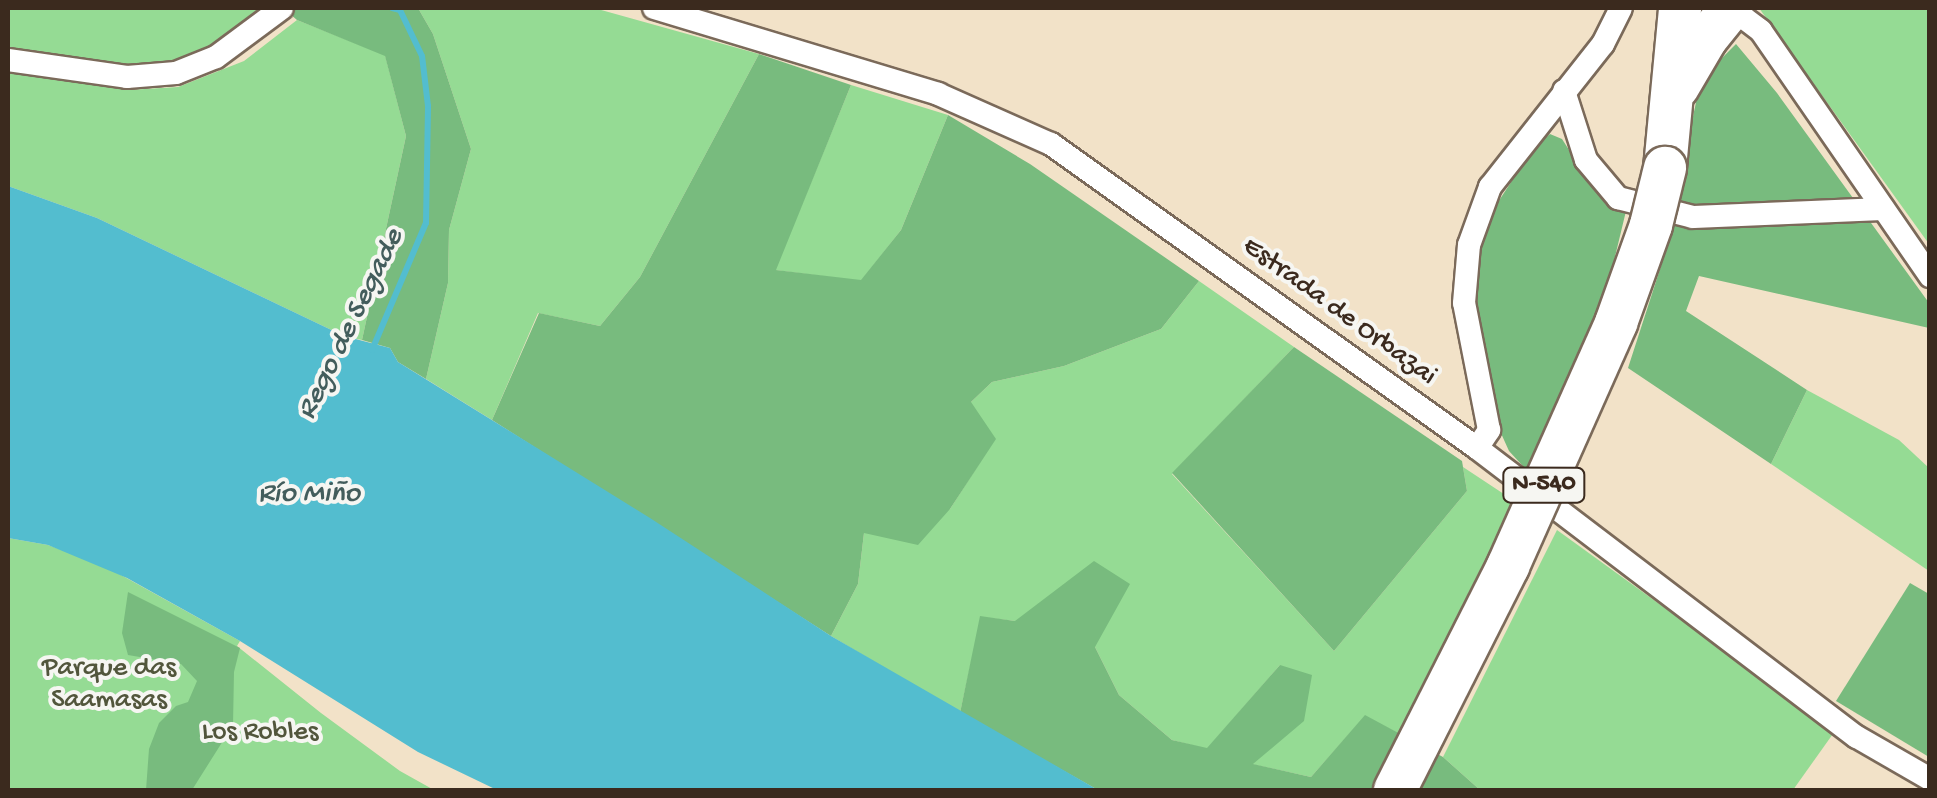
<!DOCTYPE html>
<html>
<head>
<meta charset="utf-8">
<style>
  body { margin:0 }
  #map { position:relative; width:1937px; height:798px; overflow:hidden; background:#f2e2c8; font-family:"Gochi Hand",sans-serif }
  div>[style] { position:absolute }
  .green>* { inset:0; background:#95db94 }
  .forest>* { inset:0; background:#78bb7e }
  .water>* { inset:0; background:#53bdcf }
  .stream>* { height:6px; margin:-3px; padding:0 3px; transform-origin:3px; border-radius:3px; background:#53bdcf }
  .roads { filter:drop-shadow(2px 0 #7b6a5a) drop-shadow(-2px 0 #7b6a5a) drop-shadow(0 2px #7b6a5a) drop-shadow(0 -2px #7b6a5a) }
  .street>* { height:22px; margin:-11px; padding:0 11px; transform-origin:11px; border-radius:11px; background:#fff }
  .highway>* { height:42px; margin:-21px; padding:0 21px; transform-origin:21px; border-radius:21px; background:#fff }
  .bridges { filter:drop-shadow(2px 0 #7b6a5a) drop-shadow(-2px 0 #7b6a5a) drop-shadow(0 2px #7b6a5a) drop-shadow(0 -2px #7b6a5a) }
  .highway-bridge>* { height:42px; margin:-21px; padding:0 21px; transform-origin:21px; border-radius:21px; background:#fff }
  span { translate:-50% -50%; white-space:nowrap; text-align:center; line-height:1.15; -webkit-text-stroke:8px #f6f6f2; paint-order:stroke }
  .shield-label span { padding:2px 8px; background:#f6f6f2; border:2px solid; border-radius:8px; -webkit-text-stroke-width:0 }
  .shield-label { font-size:25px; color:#3b2a1e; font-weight:700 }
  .street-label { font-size:28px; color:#3b2a1e }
  .park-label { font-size:28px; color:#52563c }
  .water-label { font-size:30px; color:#435d5c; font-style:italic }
  .frame { position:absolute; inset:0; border:10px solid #3b2a1e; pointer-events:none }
</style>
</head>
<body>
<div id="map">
  <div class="green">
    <i style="clip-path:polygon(8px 8px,264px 8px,200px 54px,154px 68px,8px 49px)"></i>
    <i style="clip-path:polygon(418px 8px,594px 8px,759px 54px,640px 277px,600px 326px,538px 313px,492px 420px,426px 379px,448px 283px,449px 230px,471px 149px,433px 34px)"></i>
    <i style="clip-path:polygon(1759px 8px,1929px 8px,1929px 244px)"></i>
    <i style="clip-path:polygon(297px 20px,385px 55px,406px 136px,362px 340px,344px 336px,97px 218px,8px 186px,8px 69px,128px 90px,178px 87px,244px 61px)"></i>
    <i style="clip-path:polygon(851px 85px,948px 115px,901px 230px,861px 281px,775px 270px)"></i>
    <i style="clip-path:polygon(1199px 281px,1294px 347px,1172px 474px,1334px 651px,1467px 491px,1463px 467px,1522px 506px,1407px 738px,1365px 716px,1311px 777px,1251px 764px,1280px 665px,1207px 749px,1172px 740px,1119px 695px,1095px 647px,1015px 621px,981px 617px,960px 713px,831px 636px,858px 584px,864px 533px,950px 509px,995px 439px,970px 403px,992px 382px,1064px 366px,1161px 329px)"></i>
    <i style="clip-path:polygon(1807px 390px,1899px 440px,1929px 468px,1929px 571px,1771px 464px)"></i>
    <i style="clip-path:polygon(1557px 530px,1835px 731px,1793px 790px,1480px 790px,1443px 757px)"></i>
    <i style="clip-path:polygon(8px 538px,48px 545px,103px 565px,240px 641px,237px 646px,321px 713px,400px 771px,434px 790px,8px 790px)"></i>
  </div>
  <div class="forest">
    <i style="clip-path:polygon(283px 8px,418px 8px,433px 34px,471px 149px,449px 230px,448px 283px,426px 379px,398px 362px,390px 348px,362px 340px,406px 136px,385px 56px,297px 20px)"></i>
    <i style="clip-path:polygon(1736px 44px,1777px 93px,1929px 303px,1929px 328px,1699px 276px,1686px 311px,1807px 390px,1771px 464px,1628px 368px,1661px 266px,1701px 79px)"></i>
    <i style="clip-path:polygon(759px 54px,851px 85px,776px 270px,861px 280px,901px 230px,948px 115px,1030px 164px,1199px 281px,1161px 329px,1064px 366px,992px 382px,971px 402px,996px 439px,950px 509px,918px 545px,864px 533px,858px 584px,831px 636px,492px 420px,539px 313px,600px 326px,640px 277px)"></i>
    <i style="clip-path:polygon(1550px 134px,1562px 139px,1589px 181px,1626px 211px,1608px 286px,1533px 477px,1509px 451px,1495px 420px,1472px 293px,1485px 222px,1534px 147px)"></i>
    <i style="clip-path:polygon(1294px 347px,1462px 461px,1467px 491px,1334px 651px,1172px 473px)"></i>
    <i style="clip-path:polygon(1094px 561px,1130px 584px,1095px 647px,1119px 695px,1172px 740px,1207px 748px,1280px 665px,1312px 675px,1304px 721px,1253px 764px,1311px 777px,1365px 715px,1443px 757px,1480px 790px,1098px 790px,960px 713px,980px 616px,1015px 621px)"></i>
    <i style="clip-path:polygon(1910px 583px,1929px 594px,1929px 757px,1836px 701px)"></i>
    <i style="clip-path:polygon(128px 592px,240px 648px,234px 672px,233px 725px,192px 790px,146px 790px,149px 749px,159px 723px,176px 706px,188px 702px,197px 681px,181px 664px,128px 655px,122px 633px)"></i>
  </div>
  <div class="water">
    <i style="clip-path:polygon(8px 186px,97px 218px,344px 336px,390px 348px,398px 362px,650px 518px,831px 636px,1098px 790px,497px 790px,418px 752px,240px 641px,127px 578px,48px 545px,8px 538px)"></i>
  </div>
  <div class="stream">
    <i style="left:372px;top:350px;width:138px;rotate:-67deg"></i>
    <i style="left:426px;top:223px;width:117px;rotate:-89deg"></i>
    <i style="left:428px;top:106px;width:50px;rotate:-96.8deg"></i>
    <i style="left:422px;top:56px;width:51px;rotate:-115.6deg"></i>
    <i style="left:400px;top:10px;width:8px;rotate:-166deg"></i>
  </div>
  <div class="roads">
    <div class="street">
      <i style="left:654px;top:8px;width:297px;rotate:16.8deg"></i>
      <i style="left:938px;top:94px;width:124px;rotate:23.9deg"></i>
      <i style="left:1051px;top:144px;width:523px;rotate:35.51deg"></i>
      <i style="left:1477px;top:448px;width:477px;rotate:37.3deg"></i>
      <i style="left:1857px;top:737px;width:84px;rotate:29.9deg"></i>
      <i style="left:1727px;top:13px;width:18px;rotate:16deg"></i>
      <i style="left:1744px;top:18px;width:21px;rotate:37deg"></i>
      <i style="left:1761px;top:31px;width:298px;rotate:55.4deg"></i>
      <i style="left:8px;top:60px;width:120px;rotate:8.1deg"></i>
      <i style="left:127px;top:77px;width:49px;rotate:-4.7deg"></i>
      <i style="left:176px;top:73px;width:43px;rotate:-21.8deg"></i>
      <i style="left:216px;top:57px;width:82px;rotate:-36.6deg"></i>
      <i style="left:1564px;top:91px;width:72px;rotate:72.3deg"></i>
      <i style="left:1586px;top:160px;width:50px;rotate:49.9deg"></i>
      <i style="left:1618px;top:198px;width:77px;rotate:14.2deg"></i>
      <i style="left:1693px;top:217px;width:190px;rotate:-2.4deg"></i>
      <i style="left:1477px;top:448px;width:22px;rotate:-56deg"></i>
      <i style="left:1489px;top:430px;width:129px;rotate:-101.1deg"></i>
      <i style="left:1464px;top:303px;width:58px;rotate:-85.1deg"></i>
      <i style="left:1469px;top:245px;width:62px;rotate:-70.1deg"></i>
      <i style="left:1490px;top:187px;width:182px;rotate:-51.7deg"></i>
      <i style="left:1603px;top:44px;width:40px;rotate:-63.4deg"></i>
    </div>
    <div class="highway">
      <i style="left:1678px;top:87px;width:56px;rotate:-59.7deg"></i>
      <i style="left:1706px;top:39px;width:33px;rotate:-51deg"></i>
      <i style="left:1727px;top:13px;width:5px;rotate:-101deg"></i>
      <i style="left:1665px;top:168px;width:161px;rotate:-84.6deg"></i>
    </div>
  </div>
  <div class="bridges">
    <div class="highway-bridge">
      <i style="left:1395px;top:790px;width:251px;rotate:-63.2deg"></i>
      <i style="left:1508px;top:566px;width:266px;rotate:-66deg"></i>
      <i style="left:1616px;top:323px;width:104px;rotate:-70.3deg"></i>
      <i style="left:1651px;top:225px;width:59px;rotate:-76.2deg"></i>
    </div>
  </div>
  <div class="shield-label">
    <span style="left:1544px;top:485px">N-540</span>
  </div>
  <div class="street-label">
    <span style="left:1339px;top:312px;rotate:36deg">Estrada de Orbazai</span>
  </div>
  <div class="park-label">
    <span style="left:109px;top:685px">Parque das<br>Saamasas</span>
    <span style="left:260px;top:733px">Los Robles</span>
  </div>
  <div class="water-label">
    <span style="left:352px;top:325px;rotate:-64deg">Rego de Segade</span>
    <span style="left:309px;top:495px">Río Miño</span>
  </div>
  <div class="frame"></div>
</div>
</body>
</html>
